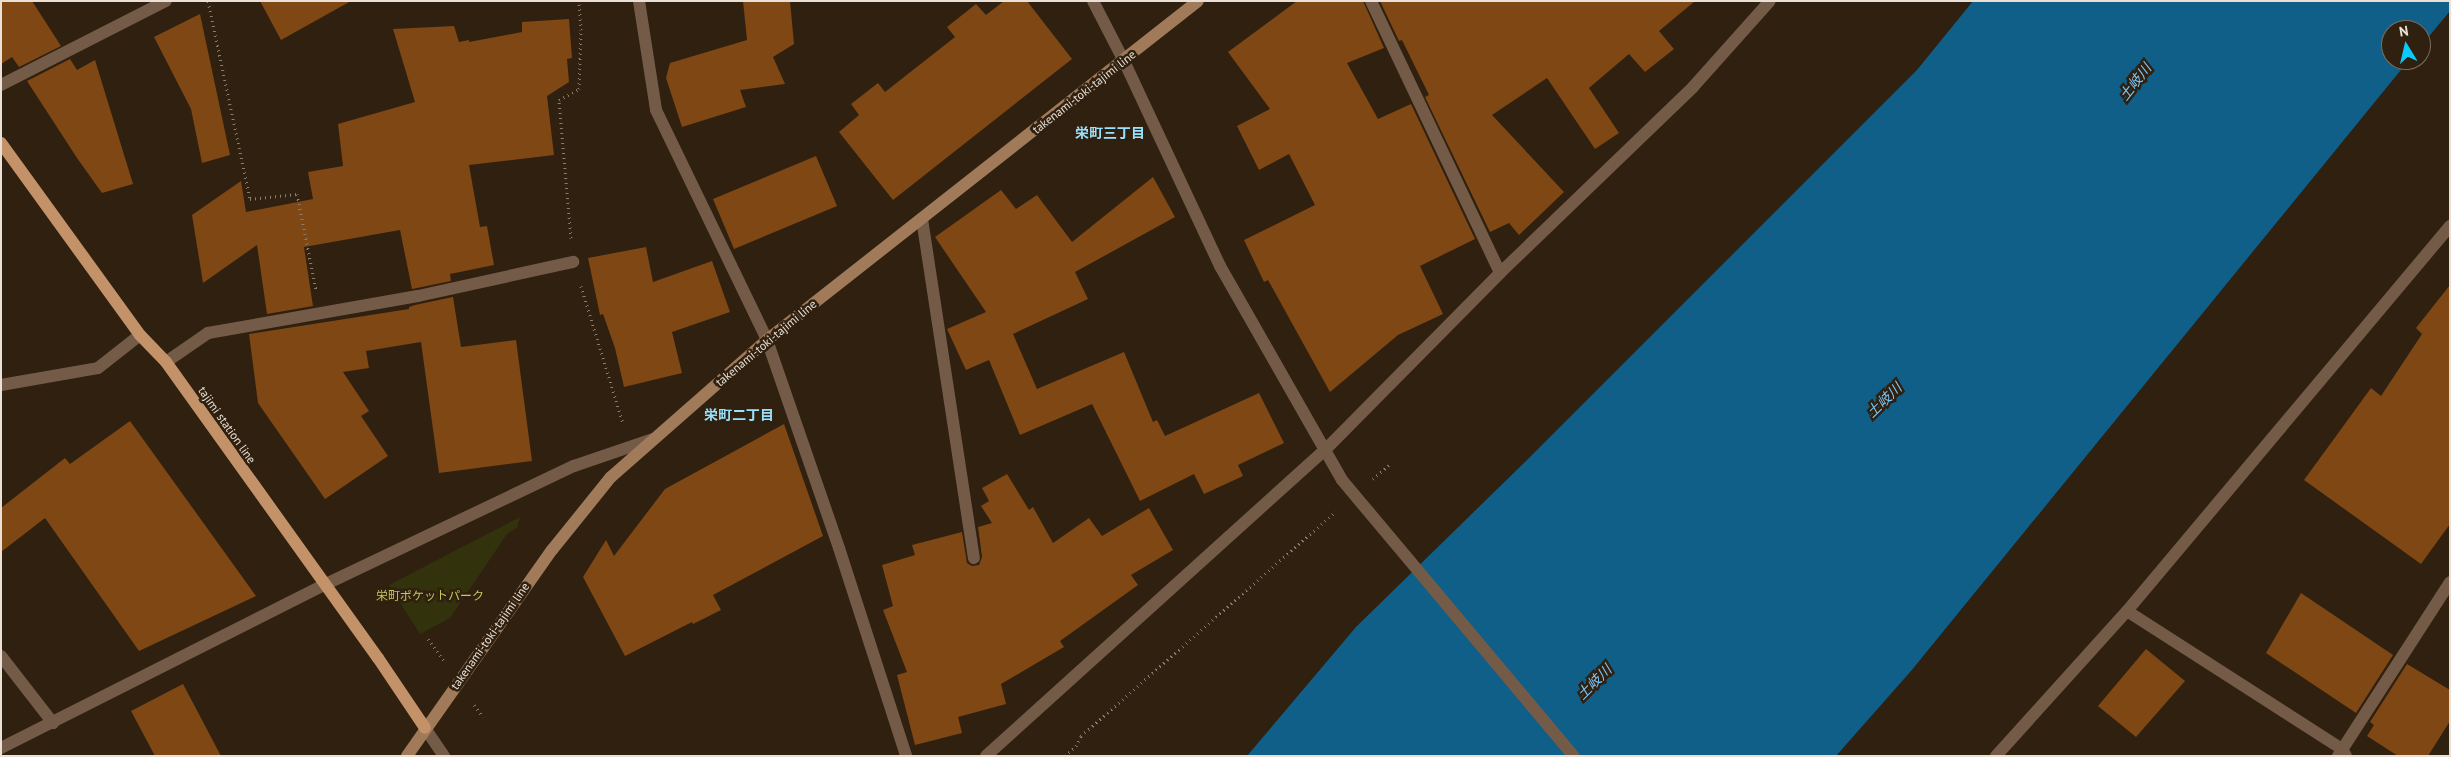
<!DOCTYPE html>
<html>
<head>
<meta charset="utf-8">
<style>
  body { margin:0 }
  #map { position:relative; width:2451px; height:757px; overflow:hidden; background:#2f2010; font-family:"PT Sans","Noto Sans JP",sans-serif }
  div>[style] { position:absolute }
  .green>* { inset:0; background:#32330d }
  .water>* { inset:0; background:#0f5f89 }
  .building>* { inset:0; background:#7f4714 }
  .path>* { height:3px; margin-top:-1.5px; transform-origin:0; background:repeating-linear-gradient(90deg,#897d6f 0 1px,transparent 0 5px) }
  .service>* { height:12px; margin:-6px; padding:0 6px; transform-origin:6px; border-radius:6px; background:#745b47 }
  .minor>* { height:12px; margin:-6px; padding:0 6px; transform-origin:6px; border-radius:6px; background:#745b47 }
  .tertiary>* { height:12px; margin:-6px; padding:0 6px; transform-origin:6px; border-radius:6px; background:#745b47 }
  .secondary>* { height:12px; margin:-6px; padding:0 6px; transform-origin:6px; border-radius:6px; background:#a17a5a }
  .primary>* { height:12px; margin:-6px; padding:0 6px; transform-origin:6px; border-radius:6px; background:#c49268 }
  .minor-bridge>* { height:12px; margin:-6px; padding:0 6px; transform-origin:6px; border-radius:6px; background:#745b47 }
  span { translate:-50% -50%; white-space:nowrap; text-align:center; line-height:1.15; -webkit-text-stroke:5px #2f2010; paint-order:stroke }
  .street-label { font-size:12px; color:#eae0d5 }
  .park-label { font-size:12px; color:#c2c75e }
  .water-label { font-size:14px; color:#7ec9fb; font-style:italic }
  .neighbourhood-label { font-size:14px; color:#99e1fb; font-weight:700 }
  .frame { position:absolute; inset:0; border:2px solid #eae0d5; pointer-events:none }
  .north { position:absolute; left:2381px; top:20px; width:50px; height:50px; box-sizing:border-box; background:#2f2010; border:1px solid #7a6d5f; border-radius:50%; rotate:351deg; font-size:14px; font-weight:700; line-height:20px; text-align:center; color:#eae0d5 }
  .north::after { content:''; display:block; margin:auto; width:18px; height:22px; background:#09cafa; clip-path:polygon(50% 0,100% 100%,50% 72%,0 100%) }
</style>
</head>
<body>
<div id="map">
  <div class="green">
    <i style="clip-path:polygon(520px 517px,517px 528px,507px 534px,450px 618px,420px 634px,389px 585px)"></i>
  </div>
  <div class="water">
    <i style="clip-path:polygon(1973px 1px,2450px 1px,2450px 11px,2421px 46px,2421px 30px,2391px 30px,2391px 60px,2409px 60px,1911px 671px,1836px 756px,1247px 756px,1356px 627px,1529px 458px,1917px 70px)"></i>
  </div>
  <div class="building">
    <i style="clip-path:polygon(1px 1px,32px 1px,61px 46px,19px 67px,12px 57px,1px 64px)"></i>
    <i style="clip-path:polygon(260px 1px,351px 1px,281px 40px)"></i>
    <i style="clip-path:polygon(743px 1px,790px 1px,794px 44px,773px 57px,785px 84px,740px 90px,746px 107px,682px 127px,666px 78px,670px 63px,747px 40px)"></i>
    <i style="clip-path:polygon(1004px 1px,1027px 1px,1072px 59px,893px 200px,839px 132px,859px 115px,851px 104px,878px 83px,885px 92px,955px 37px,947px 27px,976px 4px,986px 15px)"></i>
    <i style="clip-path:polygon(1297px 1px,1363px 1px,1384px 48px,1347px 63px,1378px 119px,1411px 104px,1475px 239px,1420px 266px,1443px 314px,1398px 335px,1330px 392px,1268px 280px,1264px 282px,1244px 240px,1315px 205px,1289px 154px,1259px 170px,1237px 126px,1270px 109px,1228px 52px)"></i>
    <i style="clip-path:polygon(1380px 1px,1695px 1px,1659px 31px,1674px 49px,1645px 72px,1629px 54px,1589px 88px,1619px 133px,1595px 149px,1547px 78px,1492px 115px,1564px 192px,1519px 235px,1509px 223px,1490px 232px,1425px 97px,1429px 95px,1402px 40px,1399px 41px)"></i>
    <i style="clip-path:polygon(200px 14px,230px 155px,202px 163px,191px 109px,154px 37px)"></i>
    <i style="clip-path:polygon(569px 19px,572px 58px,567px 59px,569px 82px,547px 96px,554px 155px,469px 165px,480px 227px,487px 226px,494px 265px,450px 274px,451px 281px,412px 289px,400px 230px,304px 247px,313px 306px,267px 314px,257px 245px,203px 283px,192px 215px,241px 181px,246px 212px,313px 199px,308px 172px,343px 166px,338px 124px,415px 102px,393px 29px,454px 26px,459px 42px,469px 40px,469px 42px,522px 32px,522px 22px)"></i>
    <i style="clip-path:polygon(70px 59px,77px 70px,95px 60px,133px 184px,102px 193px,77px 158px,27px 81px)"></i>
    <i style="clip-path:polygon(816px 156px,837px 206px,734px 249px,713px 199px)"></i>
    <i style="clip-path:polygon(1153px 177px,1175px 217px,1075px 272px,1088px 299px,1013px 334px,1037px 389px,1124px 352px,1153px 422px,1157px 420px,1165px 436px,1259px 393px,1284px 443px,1238px 465px,1243px 476px,1204px 494px,1194px 474px,1140px 501px,1092px 404px,1020px 435px,989px 360px,966px 370px,947px 329px,986px 312px,935px 237px,1001px 190px,1016px 209px,1037px 195px,1072px 242px)"></i>
    <i style="clip-path:polygon(646px 247px,653px 282px,712px 261px,730px 312px,672px 332px,682px 373px,624px 387px,615px 348px,603px 314px,600px 315px,588px 258px)"></i>
    <i style="clip-path:polygon(2450px 285px,2450px 524px,2421px 564px,2304px 480px,2371px 388px,2381px 396px,2422px 334px,2416px 328px)"></i>
    <i style="clip-path:polygon(453px 297px,461px 347px,516px 340px,532px 461px,439px 473px,421px 342px,366px 351px,369px 368px,343px 372px,369px 411px,361px 416px,388px 456px,325px 499px,258px 403px,249px 334px,409px 309px,409px 307px,415px 305px)"></i>
    <i style="clip-path:polygon(130px 421px,256px 596px,139px 651px,45px 518px,1px 552px,1px 508px,65px 458px,70px 464px)"></i>
    <i style="clip-path:polygon(784px 424px,823px 536px,713px 595px,721px 610px,693px 624px,692px 622px,625px 656px,583px 577px,606px 540px,614px 556px,665px 489px)"></i>
    <i style="clip-path:polygon(1007px 474px,1029px 510px,1033px 507px,1053px 543px,1089px 518px,1102px 536px,1149px 508px,1173px 550px,1131px 575px,1138px 585px,1060px 641px,1064px 647px,1001px 684px,1006px 704px,958px 717px,962px 733px,915px 745px,897px 675px,907px 672px,883px 610px,893px 606px,882px 565px,915px 555px,912px 545px,962px 532px,967px 563px,972px 566px,979px 565px,982px 557px,978px 527px,992px 523px,981px 506px,989px 501px,982px 488px)"></i>
    <i style="clip-path:polygon(2301px 593px,2393px 655px,2356px 713px,2266px 653px)"></i>
    <i style="clip-path:polygon(2146px 649px,2185px 681px,2136px 737px,2098px 706px)"></i>
    <i style="clip-path:polygon(2407px 664px,2450px 690px,2450px 721px,2428px 756px,2398px 756px,2367px 736px,2374px 725px,2370px 722px)"></i>
    <i style="clip-path:polygon(183px 684px,221px 756px,155px 756px,131px 711px)"></i>
  </div>
  <div class="path">
    <i style="left:208px;top:1px;width:202px;rotate:78deg"></i>
    <i style="left:250px;top:199px;width:47px;rotate:-6.1deg"></i>
    <i style="left:297px;top:194px;width:98px;rotate:78.8deg"></i>
    <i style="left:571px;top:238px;width:139px;rotate:-95deg"></i>
    <i style="left:559px;top:100px;width:23px;rotate:-29deg"></i>
    <i style="left:579px;top:89px;width:59px;rotate:-88.1deg"></i>
    <i style="left:581px;top:30px;width:29px;rotate:-94deg"></i>
    <i style="left:581px;top:286px;width:143px;rotate:73deg"></i>
    <i style="left:1373px;top:479px;width:21px;rotate:-41deg"></i>
    <i style="left:428px;top:639px;width:27px;rotate:54deg"></i>
    <i style="left:474px;top:705px;width:15px;rotate:53deg"></i>
    <i style="left:1065px;top:756px;width:15px;rotate:-42deg"></i>
    <i style="left:1076px;top:746px;width:11px;rotate:-63deg"></i>
    <i style="left:1081px;top:736px;width:340px;rotate:-41.4deg"></i>
  </div>
  <div class="service">
    <i style="left:1371px;top:1px;width:301px;rotate:64.6deg"></i>
    <i style="left:922px;top:219px;width:343px;rotate:81.3deg"></i>
    <i style="left:166px;top:362px;width:51px;rotate:-34.6deg"></i>
    <i style="left:208px;top:333px;width:213px;rotate:-10deg"></i>
    <i style="left:418px;top:296px;width:159px;rotate:-12.4deg"></i>
    <i style="left:1px;top:385px;width:98px;rotate:-9.9deg"></i>
    <i style="left:98px;top:368px;width:53px;rotate:-38.2deg"></i>
  </div>
  <div class="minor">
    <i style="left:639px;top:1px;width:110px;rotate:81.1deg"></i>
    <i style="left:656px;top:110px;width:255px;rotate:64.2deg"></i>
    <i style="left:767px;top:340px;width:220px;rotate:70.9deg"></i>
    <i style="left:839px;top:548px;width:219px;rotate:72.1deg"></i>
    <i style="left:1093px;top:1px;width:68px;rotate:62.7deg"></i>
    <i style="left:1124px;top:61px;width:226px;rotate:64.9deg"></i>
    <i style="left:1220px;top:266px;width:246px;rotate:60.3deg"></i>
    <i style="left:1px;top:85px;width:185px;rotate:-27deg"></i>
    <i style="left:2127px;top:611px;width:255px;rotate:32.7deg"></i>
    <i style="left:2342px;top:749px;width:8px;rotate:60deg"></i>
    <i style="left:1px;top:656px;width:85px;rotate:52.2deg"></i>
    <i style="left:1px;top:748px;width:362px;rotate:-26.8deg"></i>
    <i style="left:324px;top:585px;width:277px;rotate:-25.5deg"></i>
    <i style="left:574px;top:466px;width:83px;rotate:-18.9deg"></i>
    <i style="left:986px;top:756px;width:455px;rotate:-42.1deg"></i>
    <i style="left:1324px;top:451px;width:250px;rotate:-45.3deg"></i>
    <i style="left:1500px;top:273px;width:268px;rotate:-43.9deg"></i>
    <i style="left:1693px;top:87px;width:115px;rotate:-48.2deg"></i>
    <i style="left:1996px;top:756px;width:195px;rotate:-47.9deg"></i>
    <i style="left:2127px;top:611px;width:503px;rotate:-50deg"></i>
    <i style="left:2338px;top:756px;width:207px;rotate:-57.2deg"></i>
  </div>
  <div class="tertiary">
    <i style="left:425px;top:728px;width:34px;rotate:56deg"></i>
  </div>
  <div class="secondary">
    <i style="left:407px;top:756px;width:252px;rotate:-54.9deg"></i>
    <i style="left:552px;top:550px;width:94px;rotate:-51.1deg"></i>
    <i style="left:611px;top:477px;width:208px;rotate:-41.3deg"></i>
    <i style="left:767px;top:340px;width:548px;rotate:-38.19deg"></i>
  </div>
  <div class="primary">
    <i style="left:1px;top:143px;width:237px;rotate:54.1deg"></i>
    <i style="left:140px;top:335px;width:37px;rotate:46deg"></i>
    <i style="left:166px;top:362px;width:364px;rotate:54.4deg"></i>
    <i style="left:378px;top:658px;width:84px;rotate:56.1deg"></i>
  </div>
  <div class="minor-bridge">
    <i style="left:1342px;top:480px;width:361px;rotate:50deg"></i>
  </div>
  <div class="street-label">
    <span style="left:1084px;top:92px;rotate:-38deg">takenami-toki-tajimi line</span>
    <span style="left:766px;top:343px;rotate:-40deg">takenami-toki-tajimi line</span>
    <span style="left:227px;top:425px;rotate:55deg">tajimi station line</span>
    <span style="left:490px;top:636px;rotate:-55deg">takenami-toki-tajimi line</span>
  </div>
  <div class="park-label">
    <span style="left:430px;top:596px">栄町ポケットパーク</span>
  </div>
  <div class="water-label">
    <span style="left:2135px;top:82px;rotate:-52deg">土岐川</span>
    <span style="left:1884px;top:400px;rotate:-44deg">土岐川</span>
    <span style="left:1594px;top:682px;rotate:-45deg">土岐川</span>
  </div>
  <div class="neighbourhood-label">
    <span style="left:1110px;top:133px">栄町三丁目</span>
    <span style="left:739px;top:415px">栄町二丁目</span>
  </div>
  <div class="frame"></div>
  <div class="north">N</div>
</div>
</body>
</html>
